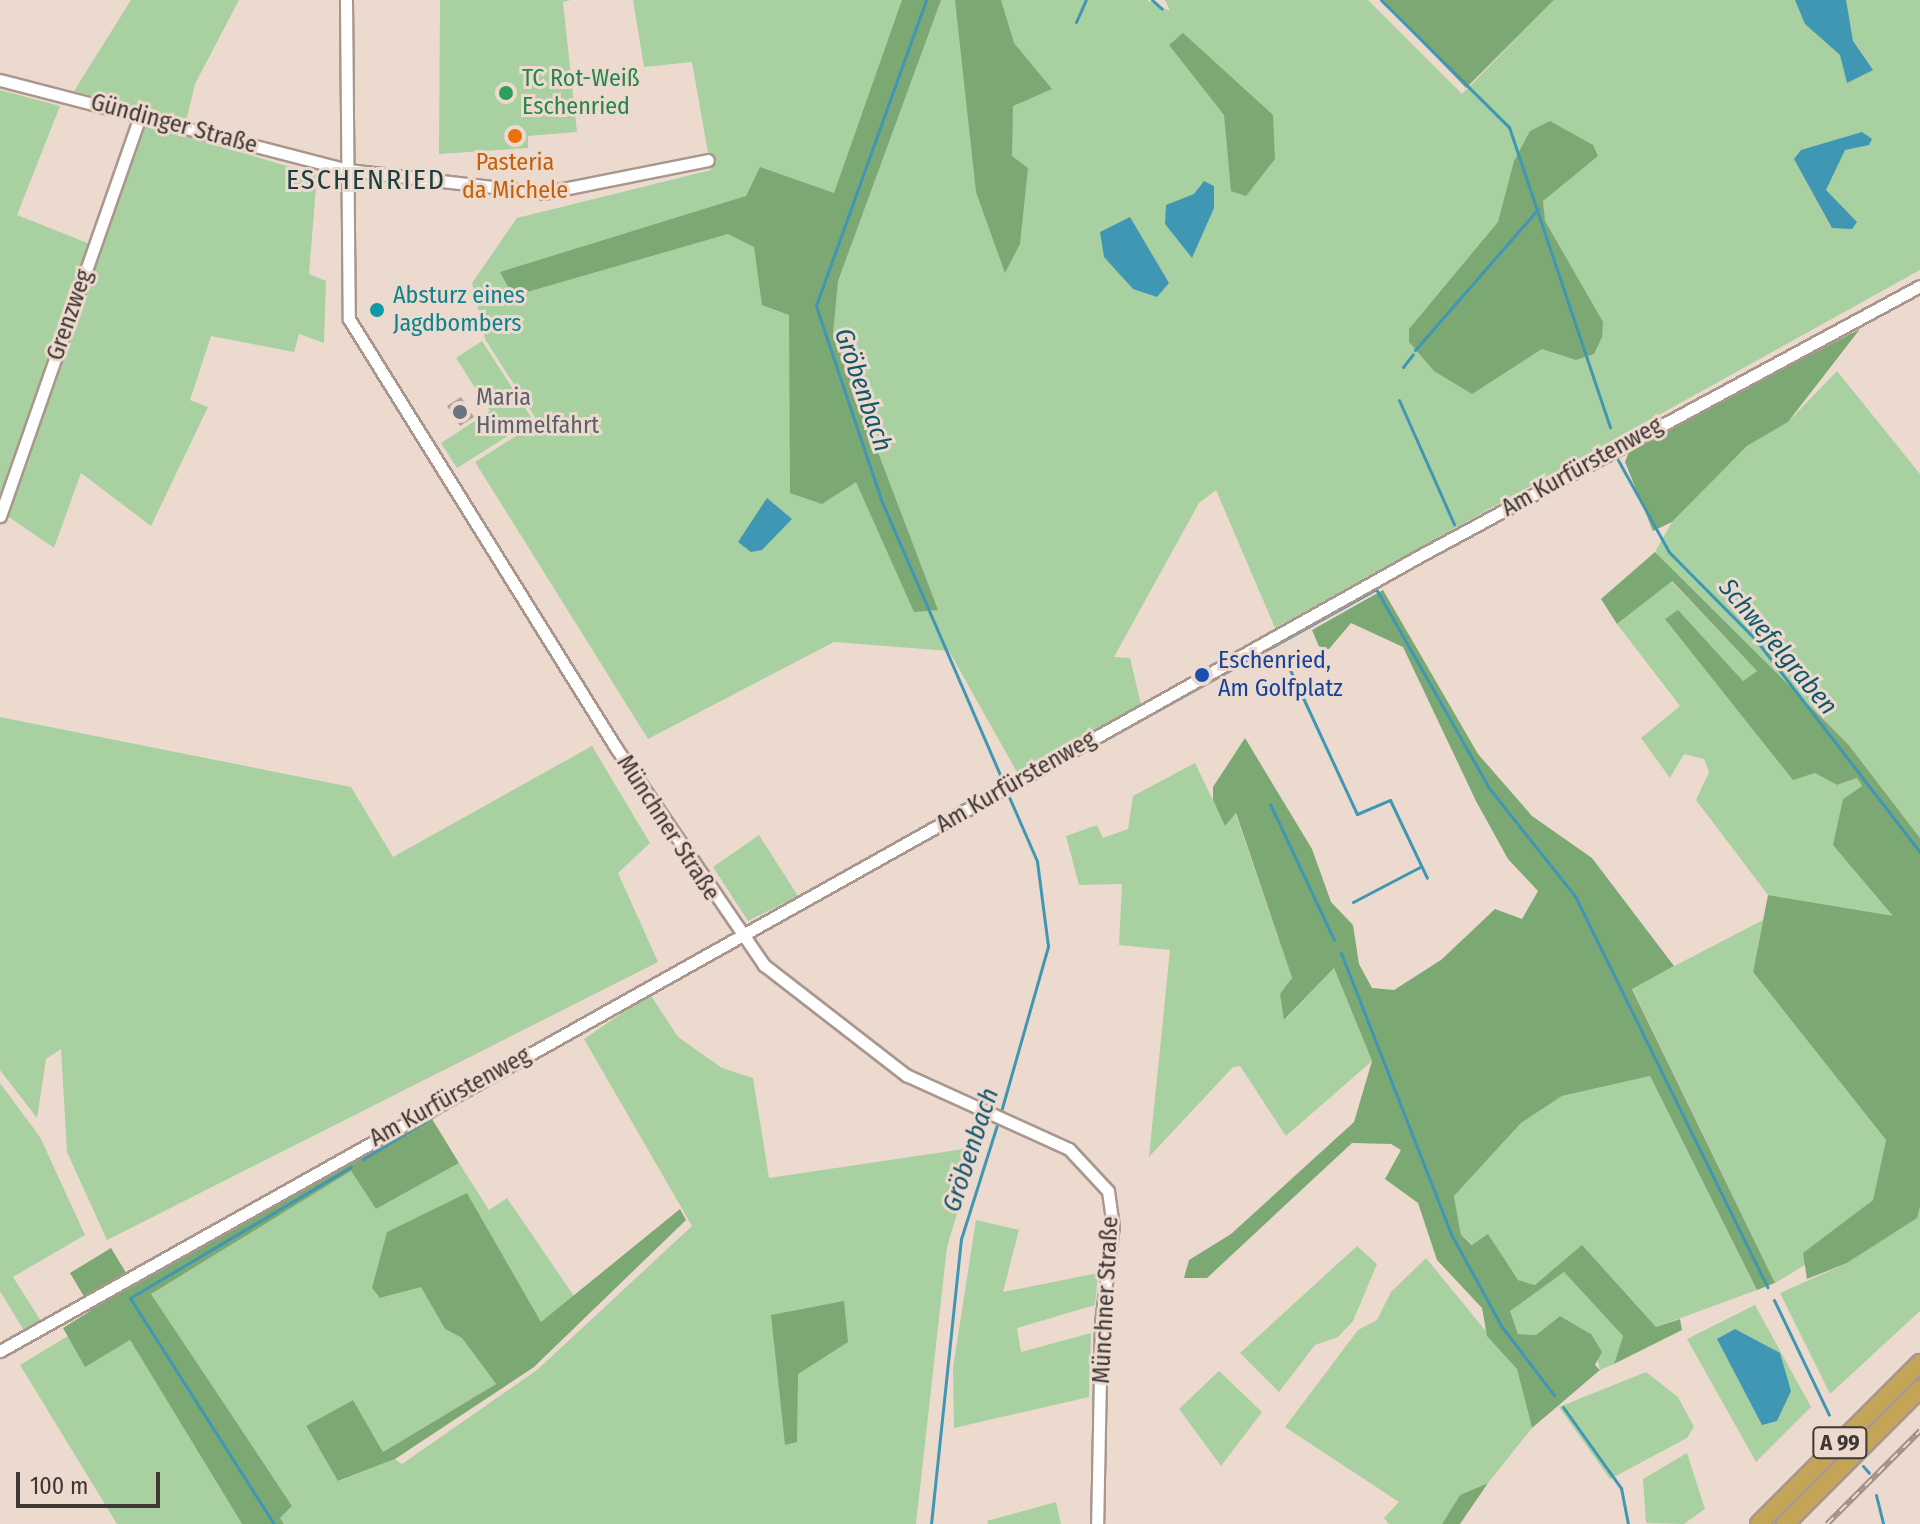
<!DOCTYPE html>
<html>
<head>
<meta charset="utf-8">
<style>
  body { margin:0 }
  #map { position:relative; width:1920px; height:1524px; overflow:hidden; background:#eddacf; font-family:"Fira Sans Condensed",sans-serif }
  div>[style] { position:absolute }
  .green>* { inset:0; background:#a9d0a1 }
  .forest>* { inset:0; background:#7ca973 }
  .water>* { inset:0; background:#4097b3 }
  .stream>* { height:3px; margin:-1.5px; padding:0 1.5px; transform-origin:1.5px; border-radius:1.5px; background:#4097b3 }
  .building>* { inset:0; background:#b1a096 }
  .roads { filter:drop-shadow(2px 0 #a9978e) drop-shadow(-2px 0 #a9978e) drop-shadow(0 2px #a9978e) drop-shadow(0 -2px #a9978e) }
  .minor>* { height:11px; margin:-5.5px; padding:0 5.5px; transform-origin:5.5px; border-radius:5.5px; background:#fff }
  .highway>* { height:16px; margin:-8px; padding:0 8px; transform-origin:8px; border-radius:8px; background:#c4a558 }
  .rail>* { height:6px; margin-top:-3px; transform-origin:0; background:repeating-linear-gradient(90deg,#eddacf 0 9px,#9e9088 0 18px); box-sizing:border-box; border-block:2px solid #9e9088 }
  .dots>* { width:22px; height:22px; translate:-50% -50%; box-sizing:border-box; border:4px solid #eddacf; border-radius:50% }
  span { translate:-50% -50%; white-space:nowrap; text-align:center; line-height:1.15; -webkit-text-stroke:6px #eddacf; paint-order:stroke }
  .shield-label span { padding:2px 6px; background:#eddacf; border:2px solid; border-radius:6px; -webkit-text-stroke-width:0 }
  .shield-label { font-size:22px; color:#3e3733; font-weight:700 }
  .leisure-label { font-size:24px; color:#27864d }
  .left { translate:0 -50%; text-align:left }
  .street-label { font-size:24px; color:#3e3733 }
  .food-label { font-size:24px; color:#c56008 }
  .culture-label { font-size:24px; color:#0d838f }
  .worship-label { font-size:24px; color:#5b616d }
  .transit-label { font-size:24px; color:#164399 }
  .water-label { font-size:26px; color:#11586c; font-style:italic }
  .quarter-label { font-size:28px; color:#1c3f42; letter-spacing:2px }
  .scale { position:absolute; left:16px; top:1472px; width:144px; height:36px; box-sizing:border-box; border:4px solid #3e3733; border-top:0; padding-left:10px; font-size:24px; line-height:28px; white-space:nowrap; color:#3e3733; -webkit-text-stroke:6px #eddacf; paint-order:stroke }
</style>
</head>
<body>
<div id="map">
  <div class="green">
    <i style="clip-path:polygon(131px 0,239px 0,195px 84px,186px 122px,74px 91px)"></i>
    <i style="clip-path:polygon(440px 0,571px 0,563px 2px,577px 132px,528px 136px,528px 148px,439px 154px)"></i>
    <i style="clip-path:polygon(633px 0,1147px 0,1170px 11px,1165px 0,1368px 0,1462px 94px,1554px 0,1920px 0,1920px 270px,1275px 628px,1216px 490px,1199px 503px,1114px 657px,1130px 658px,1142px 708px,1018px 774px,949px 651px,834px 642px,648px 739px,475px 462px,538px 422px,485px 339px,472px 283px,517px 218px,711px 170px,692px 62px,644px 67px)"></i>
    <i style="clip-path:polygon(0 90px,60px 106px,17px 215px,90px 244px,0 502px)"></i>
    <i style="clip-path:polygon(143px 123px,317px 175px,309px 274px,326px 281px,324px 343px,299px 334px,294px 352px,211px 336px,190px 400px,208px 407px,151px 526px,81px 473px,54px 548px,3px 513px)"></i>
    <i style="clip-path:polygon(482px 341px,533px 420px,457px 468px,441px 443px,490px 411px,456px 358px)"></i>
    <i style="clip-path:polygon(1837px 371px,1920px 474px,1920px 838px,1848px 744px,1655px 552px,1672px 522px,1747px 446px,1788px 422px)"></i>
    <i style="clip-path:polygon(1671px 581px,1757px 671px,1743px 681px,1678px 611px,1666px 618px,1815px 773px,1837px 785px,1857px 778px,1862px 786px,1843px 799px,1894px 917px,1768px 895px,1696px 800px,1709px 772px,1704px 759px,1684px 754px,1670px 778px,1641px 738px,1680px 706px,1617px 624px)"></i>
    <i style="clip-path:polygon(0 717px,351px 787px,393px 857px,592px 746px,650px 843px,618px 873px,658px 962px,107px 1240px,67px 1152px,61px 1049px,46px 1059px,37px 1118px,0 1070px)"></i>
    <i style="clip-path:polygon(1195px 763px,1225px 825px,1235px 812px,1292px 978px,1285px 1020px,1334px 968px,1372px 1061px,1286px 1136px,1240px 1066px,1233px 1067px,1149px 1157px,1170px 950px,1119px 945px,1122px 884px,1079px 885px,1066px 836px,1097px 825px,1103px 838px,1128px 829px,1133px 796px)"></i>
    <i style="clip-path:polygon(759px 835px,798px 896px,748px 921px,713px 867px)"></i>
    <i style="clip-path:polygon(1763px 920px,1753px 972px,1886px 1140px,1873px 1200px,1804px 1253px,1805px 1265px,1775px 1283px,1632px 988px)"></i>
    <i style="clip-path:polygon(650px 994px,678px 1037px,722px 1068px,753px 1078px,769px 1178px,977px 1147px,947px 1247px,916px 1524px,284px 1524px,279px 1518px,292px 1506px,150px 1294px,351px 1171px,376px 1209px,459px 1163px,489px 1210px,507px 1198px,576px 1299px,541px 1322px,467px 1193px,381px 1298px,421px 1286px,445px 1329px,462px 1338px,496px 1384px,383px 1452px,353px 1400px,306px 1427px,339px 1481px,395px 1459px,402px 1464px,537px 1370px,692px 1226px,584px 1039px)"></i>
    <i style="clip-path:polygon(1650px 1076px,1757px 1290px,1656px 1327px,1582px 1246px,1536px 1285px,1518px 1280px,1461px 1235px,1454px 1196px,1521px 1123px,1562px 1096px)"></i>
    <i style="clip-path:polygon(0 1083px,40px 1137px,85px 1235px,13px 1277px,41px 1321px,24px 1331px,0 1291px)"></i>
    <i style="clip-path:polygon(1920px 1207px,1920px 1311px,1830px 1394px,1780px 1293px,1847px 1263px,1916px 1218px)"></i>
    <i style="clip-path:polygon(976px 1220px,1019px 1230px,1003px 1292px,1098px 1273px,1095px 1305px,1017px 1328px,1021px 1352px,1091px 1333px,1089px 1397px,954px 1428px,953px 1368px)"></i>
    <i style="clip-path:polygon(1357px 1246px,1377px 1264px,1353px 1321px,1338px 1337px,1315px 1345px,1279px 1392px,1240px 1353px)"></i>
    <i style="clip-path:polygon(1426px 1258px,1517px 1369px,1532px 1428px,1488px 1483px,1460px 1495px,1442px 1524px,1389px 1524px,1384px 1518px,1399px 1502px,1285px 1427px,1358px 1330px,1377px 1320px,1391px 1292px)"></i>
    <i style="clip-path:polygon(1564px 1272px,1623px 1336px,1614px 1364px,1600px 1370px,1591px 1334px,1560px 1316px,1536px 1335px,1518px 1334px,1509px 1311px)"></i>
    <i style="clip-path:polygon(1755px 1305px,1811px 1407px,1756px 1462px,1687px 1339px)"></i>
    <i style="clip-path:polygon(68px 1336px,85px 1366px,130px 1340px,242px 1524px,117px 1524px,20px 1365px)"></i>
    <i style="clip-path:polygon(1219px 1371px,1262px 1412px,1221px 1466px,1179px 1409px)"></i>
    <i style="clip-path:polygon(1646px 1372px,1678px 1397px,1694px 1427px,1687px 1438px,1610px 1479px,1559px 1407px)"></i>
    <i style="clip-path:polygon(1687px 1453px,1705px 1509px,1684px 1524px,1646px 1523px,1643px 1479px)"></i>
    <i style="clip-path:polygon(1056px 1502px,1061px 1524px,988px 1524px,987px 1521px)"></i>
  </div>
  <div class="forest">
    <i style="clip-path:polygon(902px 0,941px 0,838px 281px,833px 334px,938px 610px,914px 612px,856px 482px,822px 504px,790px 493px,789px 315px,762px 305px,754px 247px,728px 234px,513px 296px,500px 272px,746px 196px,760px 167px,834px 193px)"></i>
    <i style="clip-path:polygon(955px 0,1001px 0,1014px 43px,1052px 89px,1013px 106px,1012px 156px,1028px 168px,1020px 244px,1005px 273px,976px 192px)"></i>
    <i style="clip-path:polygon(1381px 0,1554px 0,1466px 88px)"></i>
    <i style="clip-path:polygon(1183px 33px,1273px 115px,1275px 159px,1246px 196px,1231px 191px,1224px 115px,1169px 45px)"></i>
    <i style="clip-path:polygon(1550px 121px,1593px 145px,1598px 156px,1543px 201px,1545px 221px,1603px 322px,1602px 337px,1594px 354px,1576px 360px,1542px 349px,1472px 394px,1434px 371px,1409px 342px,1409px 329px,1498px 222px,1514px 161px,1530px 131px)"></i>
    <i style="clip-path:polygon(1860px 329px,1788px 422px,1747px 446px,1672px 522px,1653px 531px,1625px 462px,1630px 449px)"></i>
    <i style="clip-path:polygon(1655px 552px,1848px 744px,1920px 838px,1920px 1207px,1917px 1218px,1847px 1263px,1807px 1279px,1803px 1253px,1873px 1200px,1886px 1140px,1753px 972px,1768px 895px,1893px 916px,1833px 845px,1843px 799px,1862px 786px,1857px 778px,1837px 785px,1815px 773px,1793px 780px,1665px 619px,1678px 610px,1743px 681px,1757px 671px,1672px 581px,1617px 624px,1601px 599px)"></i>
    <i style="clip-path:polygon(1383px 590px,1478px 754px,1532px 816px,1592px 858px,1674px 966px,1632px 989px,1775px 1283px,1757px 1290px,1650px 1076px,1562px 1096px,1521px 1123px,1454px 1196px,1461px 1235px,1472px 1245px,1488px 1234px,1518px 1280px,1535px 1285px,1582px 1245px,1656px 1327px,1680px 1319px,1682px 1330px,1614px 1364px,1623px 1336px,1564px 1272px,1510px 1311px,1518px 1334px,1536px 1335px,1560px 1316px,1591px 1334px,1602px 1352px,1595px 1365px,1600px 1370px,1532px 1428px,1517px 1369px,1487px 1336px,1482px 1308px,1437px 1260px,1418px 1203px,1385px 1179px,1401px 1150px,1391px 1144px,1352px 1143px,1207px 1278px,1184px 1278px,1189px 1260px,1231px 1234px,1354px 1122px,1372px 1061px,1334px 968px,1284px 1020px,1280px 994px,1292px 978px,1236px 813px,1225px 826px,1213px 800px,1213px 787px,1245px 738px,1312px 849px,1331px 902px,1353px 925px,1359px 964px,1372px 988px,1394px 990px,1441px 960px,1495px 909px,1522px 919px,1538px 891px,1508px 859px,1476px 801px,1403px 647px,1351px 623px,1329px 649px,1320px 649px,1312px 630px)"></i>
    <i style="clip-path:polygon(429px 1114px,459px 1163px,376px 1209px,351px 1171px,151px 1294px,292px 1506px,280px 1518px,284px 1524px,242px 1524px,130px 1340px,85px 1367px,63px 1328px,92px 1310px,70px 1273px,111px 1248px,134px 1286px)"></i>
    <i style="clip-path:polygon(467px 1193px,541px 1322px,680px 1209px,686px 1220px,534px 1367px,395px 1459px,338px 1481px,306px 1426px,353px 1400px,383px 1452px,496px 1384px,462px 1338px,445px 1329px,421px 1287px,380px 1298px,372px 1288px,387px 1232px)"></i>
    <i style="clip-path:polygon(844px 1301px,848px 1342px,798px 1374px,797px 1442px,785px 1445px,771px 1315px)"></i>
    <i style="clip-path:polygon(1488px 1483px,1460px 1524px,1442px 1524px,1460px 1495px)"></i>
  </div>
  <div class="water">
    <i style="clip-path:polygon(1795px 0,1846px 0,1853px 41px,1873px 70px,1847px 83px,1840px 55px,1805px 24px)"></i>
    <i style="clip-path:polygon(1862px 132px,1872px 139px,1869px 145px,1845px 150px,1826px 190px,1857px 222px,1852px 229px,1832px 228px,1794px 159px,1801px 150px)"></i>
    <i style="clip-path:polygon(1204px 181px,1214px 186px,1214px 208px,1192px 258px,1165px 224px,1166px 205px,1194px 194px)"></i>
    <i style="clip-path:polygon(1130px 217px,1169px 283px,1157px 297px,1133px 289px,1104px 257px,1100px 232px)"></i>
    <i style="clip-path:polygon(767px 498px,792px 519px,762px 550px,751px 552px,738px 542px)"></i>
    <i style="clip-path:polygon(1735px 1329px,1780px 1353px,1791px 1391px,1777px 1421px,1762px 1425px,1717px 1339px)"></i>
  </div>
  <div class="stream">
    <i style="left:926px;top:0;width:325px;rotate:109.8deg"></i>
    <i style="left:816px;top:306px;width:207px;rotate:71.4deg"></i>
    <i style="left:882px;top:502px;width:307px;rotate:66.6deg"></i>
    <i style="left:1152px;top:0;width:13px;rotate:42deg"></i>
    <i style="left:1381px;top:0;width:180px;rotate:44.8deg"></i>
    <i style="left:1509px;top:127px;width:317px;rotate:71.4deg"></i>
    <i style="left:1076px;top:22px;width:24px;rotate:-66deg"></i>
    <i style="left:1415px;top:350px;width:187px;rotate:-48.9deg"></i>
    <i style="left:1403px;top:367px;width:16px;rotate:-52deg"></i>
    <i style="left:1399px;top:400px;width:136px;rotate:66.1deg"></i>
    <i style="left:1618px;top:460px;width:105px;rotate:61deg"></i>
    <i style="left:1669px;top:552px;width:124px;rotate:45.3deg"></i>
    <i style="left:1756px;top:640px;width:268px;rotate:52.3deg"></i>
    <i style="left:1264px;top:654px;width:22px;rotate:13deg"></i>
    <i style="left:1285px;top:659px;width:171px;rotate:65.1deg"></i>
    <i style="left:1357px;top:814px;width:36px;rotate:-23deg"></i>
    <i style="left:1390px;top:800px;width:86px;rotate:64.6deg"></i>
    <i style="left:1270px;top:804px;width:150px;rotate:64.8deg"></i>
    <i style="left:847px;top:883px;width:605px;rotate:-29.06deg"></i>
    <i style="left:1376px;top:589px;width:229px;rotate:60.4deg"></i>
    <i style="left:1489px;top:788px;width:138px;rotate:51.5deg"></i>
    <i style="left:1575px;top:896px;width:436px;rotate:63.8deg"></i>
    <i style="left:1353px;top:902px;width:76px;rotate:-27.6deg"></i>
    <i style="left:1341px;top:953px;width:302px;rotate:68.6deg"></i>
    <i style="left:1451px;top:1234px;width:106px;rotate:61.3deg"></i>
    <i style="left:1502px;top:1327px;width:86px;rotate:52.6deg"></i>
    <i style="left:469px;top:1095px;width:44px;rotate:-30.1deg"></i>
    <i style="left:1000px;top:1115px;width:176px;rotate:-74.1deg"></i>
    <i style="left:1048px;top:946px;width:86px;rotate:-97.4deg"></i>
    <i style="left:1037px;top:861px;width:70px;rotate:-113.6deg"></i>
    <i style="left:363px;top:1159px;width:108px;rotate:-31.3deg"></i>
    <i style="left:1774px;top:1300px;width:127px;rotate:64.4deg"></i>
    <i style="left:1563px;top:1407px;width:100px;rotate:54.4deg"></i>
    <i style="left:1621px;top:1488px;width:37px;rotate:79deg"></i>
    <i style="left:1863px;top:1466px;width:9px;rotate:49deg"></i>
    <i style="left:1876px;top:1495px;width:30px;rotate:76deg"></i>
    <i style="left:274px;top:1524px;width:268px;rotate:-122.5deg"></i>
    <i style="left:130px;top:1298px;width:257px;rotate:-30.7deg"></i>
    <i style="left:931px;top:1524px;width:287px;rotate:-84deg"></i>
    <i style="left:961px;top:1239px;width:123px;rotate:-72.5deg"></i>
  </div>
  <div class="building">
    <i style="clip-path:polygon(461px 397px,474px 417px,460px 426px,447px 406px)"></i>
  </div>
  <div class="roads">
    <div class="minor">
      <i style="left:346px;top:0;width:319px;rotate:89.5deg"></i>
      <i style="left:349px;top:319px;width:505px;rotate:58.1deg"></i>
      <i style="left:616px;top:748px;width:263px;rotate:55.7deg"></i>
      <i style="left:764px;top:965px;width:180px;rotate:37.8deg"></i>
      <i style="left:906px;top:1075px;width:179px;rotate:24.4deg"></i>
      <i style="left:1069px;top:1149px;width:57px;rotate:47.1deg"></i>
      <i style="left:1108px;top:1191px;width:34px;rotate:82deg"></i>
      <i style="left:1113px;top:1225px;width:99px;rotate:97deg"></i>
      <i style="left:1101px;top:1323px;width:201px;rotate:91.1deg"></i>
      <i style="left:0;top:80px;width:359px;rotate:14.5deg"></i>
      <i style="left:348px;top:170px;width:196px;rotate:6.7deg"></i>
      <i style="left:543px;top:193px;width:168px;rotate:-11.3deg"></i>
      <i style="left:0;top:516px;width:426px;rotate:-70.7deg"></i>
      <i style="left:0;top:1351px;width:1635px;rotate:-29.25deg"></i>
      <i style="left:1427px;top:552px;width:560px;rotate:-28.35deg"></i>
    </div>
    <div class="highway">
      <i style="left:1759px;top:1524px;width:228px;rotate:-45deg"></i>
      <i style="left:1785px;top:1524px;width:191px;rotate:-45deg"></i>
    </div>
  </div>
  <div class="rail">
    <i style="left:1827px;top:1524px;width:132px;rotate:-45deg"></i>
  </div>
  <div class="dots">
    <i style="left:506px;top:93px;background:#2e9e5b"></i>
    <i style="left:515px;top:136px;background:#e8710a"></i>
    <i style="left:377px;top:310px;background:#0f9aa8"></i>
    <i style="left:460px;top:412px;background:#6b7280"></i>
    <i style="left:1202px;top:675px;background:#1a4fb4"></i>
  </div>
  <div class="shield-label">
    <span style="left:1840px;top:1443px">A 99</span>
  </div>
  <div class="leisure-label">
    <span class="left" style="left:522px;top:93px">TC Rot-Weiß<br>Eschenried</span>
  </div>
  <div class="street-label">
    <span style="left:174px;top:124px;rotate:15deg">Gündinger Straße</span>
    <span style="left:70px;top:315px;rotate:-71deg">Grenzweg</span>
    <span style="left:1582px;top:467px;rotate:-29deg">Am Kurfürstenweg</span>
    <span style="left:1016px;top:782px;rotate:-30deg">Am Kurfürstenweg</span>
    <span style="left:668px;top:828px;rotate:57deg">Münchner Straße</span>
    <span style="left:450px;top:1097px;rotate:-29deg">Am Kurfürstenweg</span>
    <span style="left:1106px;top:1300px;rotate:-87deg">Münchner Straße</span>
  </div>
  <div class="food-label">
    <span style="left:515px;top:177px">Pasteria<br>da Michele</span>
  </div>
  <div class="culture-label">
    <span class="left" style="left:393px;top:310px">Absturz eines<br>Jagdbombers</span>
  </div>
  <div class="worship-label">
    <span class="left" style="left:476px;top:412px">Maria<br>Himmelfahrt</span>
  </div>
  <div class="transit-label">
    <span class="left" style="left:1218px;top:675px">Eschenried,<br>Am Golfplatz</span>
  </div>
  <div class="water-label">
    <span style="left:863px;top:390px;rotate:71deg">Gröbenbach</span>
    <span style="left:1778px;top:647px;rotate:50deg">Schwefelgraben</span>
    <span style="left:971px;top:1150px;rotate:-72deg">Gröbenbach</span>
  </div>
  <div class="quarter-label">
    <span style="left:366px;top:180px">ESCHENRIED</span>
  </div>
  <div class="scale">100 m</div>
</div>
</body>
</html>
